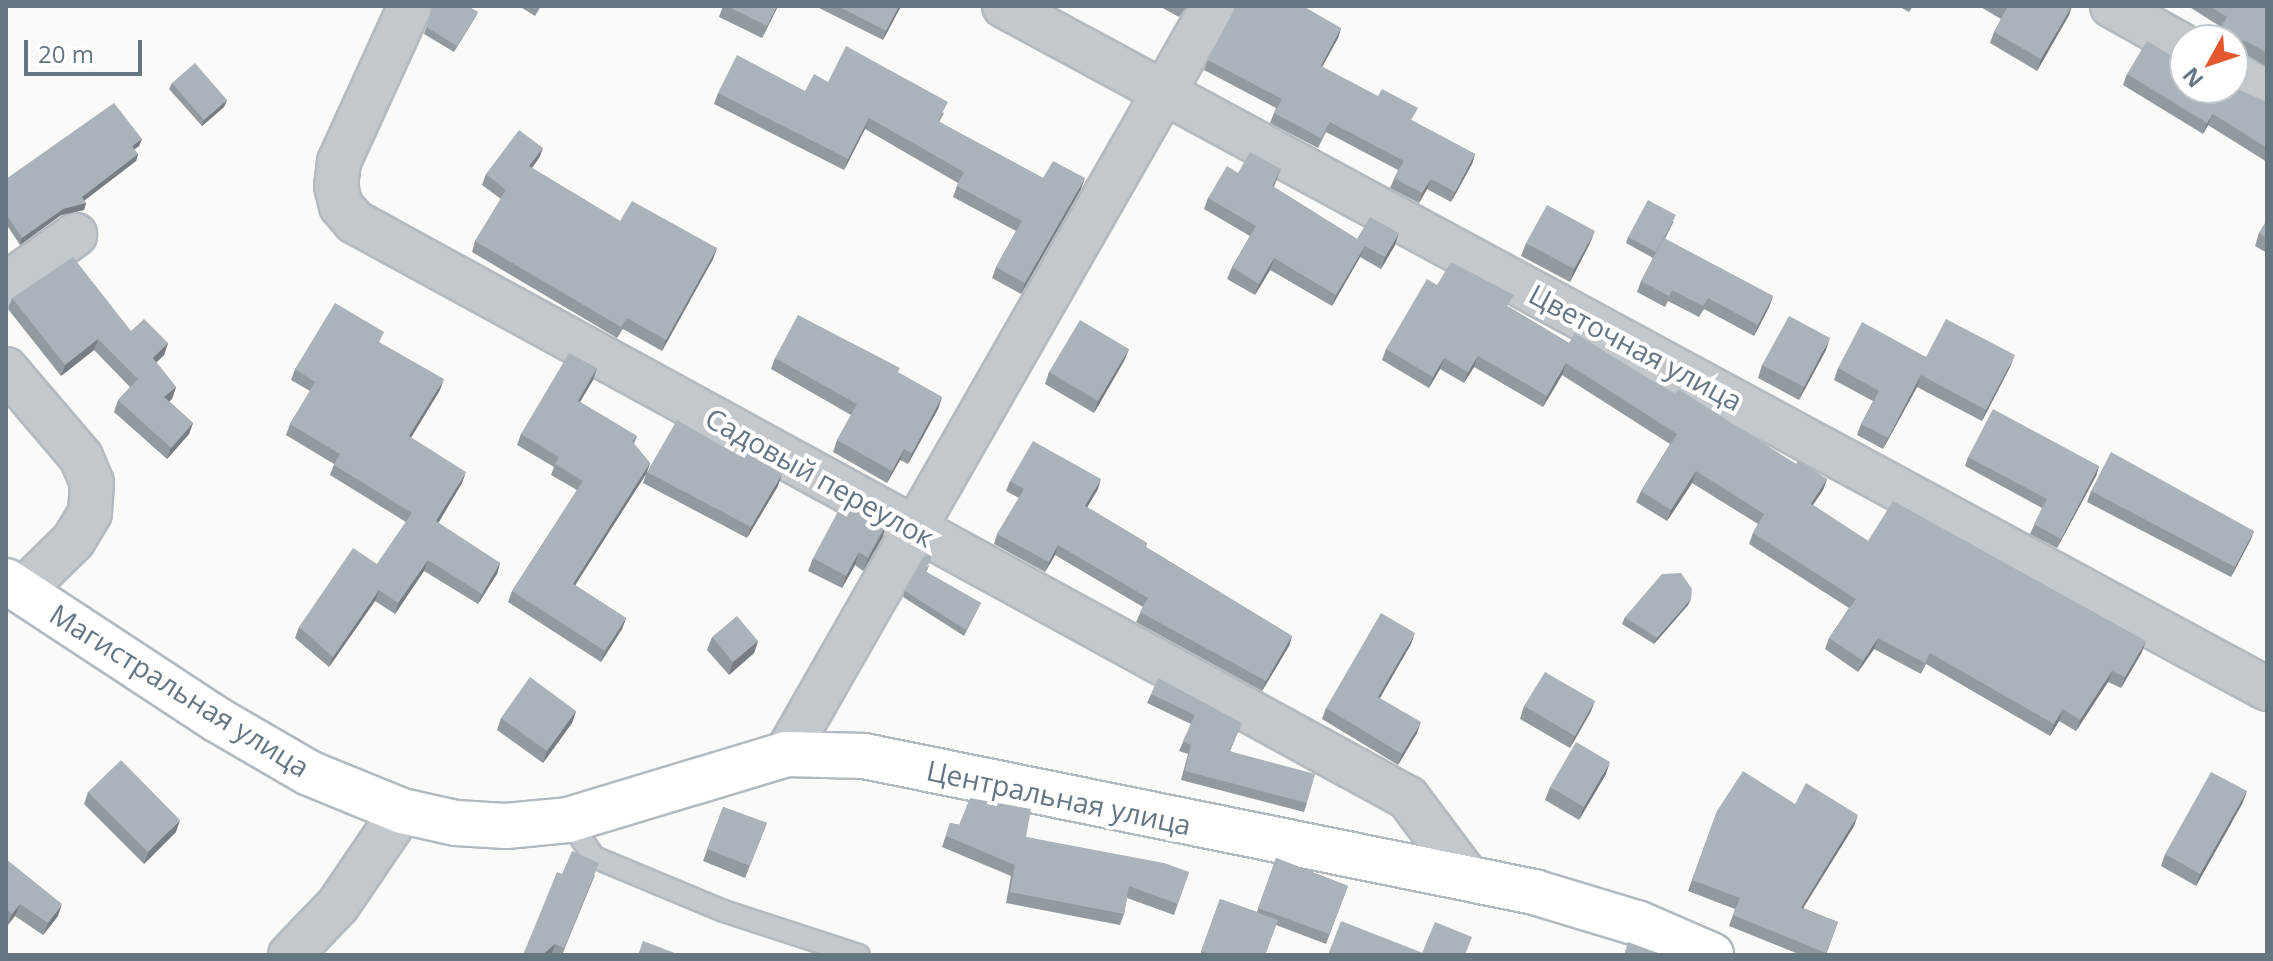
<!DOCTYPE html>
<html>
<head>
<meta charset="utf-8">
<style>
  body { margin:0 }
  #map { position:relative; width:2273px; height:961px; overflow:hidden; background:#fafaf8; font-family:"Open Sans",sans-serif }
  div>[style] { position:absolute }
  .roads { filter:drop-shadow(2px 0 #b3babf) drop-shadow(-2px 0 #b3babf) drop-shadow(0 2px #b3babf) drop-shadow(0 -2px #b3babf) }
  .lane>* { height:20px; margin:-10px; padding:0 10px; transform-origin:10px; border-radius:10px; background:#c3c8cc }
  .street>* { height:42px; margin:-21px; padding:0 21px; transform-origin:21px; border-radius:21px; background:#c3c8cc }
  .secondary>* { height:44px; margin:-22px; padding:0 22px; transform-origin:22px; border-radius:22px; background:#fff }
  .wall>* { inset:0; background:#929a9f }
  .shaded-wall>* { inset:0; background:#777d82 }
  .building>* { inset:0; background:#aab3b9 }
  span { translate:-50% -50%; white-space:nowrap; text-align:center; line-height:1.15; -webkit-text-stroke:8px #fff; paint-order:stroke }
  .street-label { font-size:28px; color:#657683 }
  .frame { position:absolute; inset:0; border:8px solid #657683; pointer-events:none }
  .north { position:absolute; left:2169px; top:24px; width:80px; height:80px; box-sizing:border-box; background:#fff; border:2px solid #c1c8cd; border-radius:50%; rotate:230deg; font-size:22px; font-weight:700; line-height:32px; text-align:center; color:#657683 }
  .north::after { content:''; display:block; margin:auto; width:28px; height:36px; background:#e4572e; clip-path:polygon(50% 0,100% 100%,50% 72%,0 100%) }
  .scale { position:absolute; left:24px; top:40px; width:118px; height:36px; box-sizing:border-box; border:4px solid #657683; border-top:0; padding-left:10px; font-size:24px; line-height:28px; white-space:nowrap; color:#657683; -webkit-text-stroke:6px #fff; paint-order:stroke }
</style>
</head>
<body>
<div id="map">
  <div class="roads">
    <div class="lane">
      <i style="left:568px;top:820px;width:45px;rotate:54.9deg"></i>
      <i style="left:594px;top:857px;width:141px;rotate:22.6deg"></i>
      <i style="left:724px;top:911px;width:142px;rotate:18.1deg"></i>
    </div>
    <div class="street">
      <i style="left:410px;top:6px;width:171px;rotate:114.5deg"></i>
      <i style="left:339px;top:162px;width:24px;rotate:97deg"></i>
      <i style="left:336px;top:186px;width:21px;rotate:76deg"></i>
      <i style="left:341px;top:206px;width:21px;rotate:49deg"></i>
      <i style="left:355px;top:222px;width:1200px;rotate:28.68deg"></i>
      <i style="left:1408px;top:798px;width:99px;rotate:53.2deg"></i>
      <i style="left:1004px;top:6px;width:1436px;rotate:28.4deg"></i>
      <i style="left:2112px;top:6px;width:84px;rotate:29.3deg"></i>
      <i style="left:2233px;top:74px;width:38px;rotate:28deg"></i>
      <i style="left:6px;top:284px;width:85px;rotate:-35.4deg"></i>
      <i style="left:6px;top:369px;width:116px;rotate:49.6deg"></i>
      <i style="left:81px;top:457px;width:28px;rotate:67deg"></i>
      <i style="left:92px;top:483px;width:30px;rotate:94deg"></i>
      <i style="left:90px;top:513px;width:31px;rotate:121deg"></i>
      <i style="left:74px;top:540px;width:71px;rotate:135.6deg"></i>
      <i style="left:786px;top:754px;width:861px;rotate:-60.28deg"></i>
      <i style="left:290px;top:955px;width:69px;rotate:-46.2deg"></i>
      <i style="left:338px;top:905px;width:114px;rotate:-55.8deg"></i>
    </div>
    <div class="secondary">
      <i style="left:6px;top:581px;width:251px;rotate:33.3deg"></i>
      <i style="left:216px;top:719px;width:108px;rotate:30.1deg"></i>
      <i style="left:309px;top:773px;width:100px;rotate:22.2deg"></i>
      <i style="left:402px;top:811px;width:55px;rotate:12.5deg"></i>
      <i style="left:456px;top:823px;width:50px;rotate:3.4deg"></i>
      <i style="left:506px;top:826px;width:62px;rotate:-5.5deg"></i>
      <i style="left:568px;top:820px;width:228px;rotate:-16.8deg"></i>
      <i style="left:786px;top:754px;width:78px;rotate:1.5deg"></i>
      <i style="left:864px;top:756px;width:684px;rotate:11.47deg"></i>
      <i style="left:1534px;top:892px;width:108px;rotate:16.8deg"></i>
      <i style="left:1637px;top:923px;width:81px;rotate:23.4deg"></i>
    </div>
  </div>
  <div class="wall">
    <i style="clip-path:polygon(434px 6px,478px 12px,475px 18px,454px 52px,424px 34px)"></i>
    <i style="clip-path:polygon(519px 6px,541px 6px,535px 16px)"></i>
    <i style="clip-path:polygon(723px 6px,778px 6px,762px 38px,719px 17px)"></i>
    <i style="clip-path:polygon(815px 6px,901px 6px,883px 40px)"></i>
    <i style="clip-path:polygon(1159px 6px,1187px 6px,1179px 17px)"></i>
    <i style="clip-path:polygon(1898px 6px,1913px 6px,1909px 12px)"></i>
    <i style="clip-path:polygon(1979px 6px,2072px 6px,2069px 15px,2037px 71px,1990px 43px,1994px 32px,2001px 19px)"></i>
    <i style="clip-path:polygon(2188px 6px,2267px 6px,2267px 67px,2244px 53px,2233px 50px,2233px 40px,2221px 27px)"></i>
    <i style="clip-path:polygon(1341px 28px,1338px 38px,1322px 67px,1413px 121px,1475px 154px,1472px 164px,1451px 202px,1427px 189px,1419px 203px,1390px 188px,1398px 170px,1326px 132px,1318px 148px,1270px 123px,1276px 108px,1204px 70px,1208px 60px)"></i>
    <i style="clip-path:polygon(2127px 74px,2185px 88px,2267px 102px,2267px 162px,2208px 125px,2203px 134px,2123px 85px)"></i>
    <i style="clip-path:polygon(828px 82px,944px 113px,939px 122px,1043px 178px,1081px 189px,1021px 294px,992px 278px,996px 267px,1016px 231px,953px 197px,958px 183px,865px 129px,844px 170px,714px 104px,718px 93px,805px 91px)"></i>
    <i style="clip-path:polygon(172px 83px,227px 100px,224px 107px,202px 126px,169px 89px)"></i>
    <i style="clip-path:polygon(142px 139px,139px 146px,134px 149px,138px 154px,136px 161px,84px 200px,86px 203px,84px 210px,61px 215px,20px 245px,6px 224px,6px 179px)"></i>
    <i style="clip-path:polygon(543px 148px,539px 158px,532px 168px,620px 221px,717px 248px,713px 259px,662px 351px,623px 329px,617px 338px,472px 252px,475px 241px,501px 199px,482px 185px,486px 174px)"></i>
    <i style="clip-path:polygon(1281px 169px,1274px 187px,1357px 239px,1395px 245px,1381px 269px,1360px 257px,1332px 306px,1270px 270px,1255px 295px,1227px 279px,1232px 267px,1250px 236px,1204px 209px,1208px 198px,1238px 173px)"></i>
    <i style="clip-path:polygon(2267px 220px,2267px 253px,2255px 246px,2259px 233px)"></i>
    <i style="clip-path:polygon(1674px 221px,1665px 239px,1773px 296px,1769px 307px,1754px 336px,1704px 309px,1699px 317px,1668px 301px,1665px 307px,1637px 292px,1641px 281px,1653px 258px,1626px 243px,1628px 237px)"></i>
    <i style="clip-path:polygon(1526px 243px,1590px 243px,1570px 282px,1521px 256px)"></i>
    <i style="clip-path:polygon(1437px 285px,1509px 307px,1569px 343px,1675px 395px,1796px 464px,1827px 479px,1823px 490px,1813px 505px,1868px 541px,2142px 652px,2121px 688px,2108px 682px,2076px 731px,2059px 721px,2050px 736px,1926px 664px,1921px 674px,1874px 649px,1858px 672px,1825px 649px,1829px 638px,1849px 608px,1749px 544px,1753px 533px,1758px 524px,1692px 483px,1667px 521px,1636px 502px,1641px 491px,1670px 444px,1562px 375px,1543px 407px,1474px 367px,1464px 383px,1440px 369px,1429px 388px,1382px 360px,1386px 349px)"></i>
    <i style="clip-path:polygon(12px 298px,131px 331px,168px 343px,164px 355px,156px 362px,176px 387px,172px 399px,169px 401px,193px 423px,189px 434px,167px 459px,114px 412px,118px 400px,130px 387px,94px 350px,61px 376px,8px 309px)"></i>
    <i style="clip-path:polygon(380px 343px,440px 390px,411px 438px,462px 483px,438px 523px,500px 563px,497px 574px,478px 604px,424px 571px,395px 614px,375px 601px,329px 667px,295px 638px,299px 627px,377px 564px,406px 522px,330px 475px,334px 464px,286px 435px,290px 424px,310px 391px,291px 380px,295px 369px)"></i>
    <i style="clip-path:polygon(1129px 349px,1124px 361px,1094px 413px,1045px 384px,1049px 372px)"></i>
    <i style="clip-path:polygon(1826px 350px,1799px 400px,1758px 378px,1762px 365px)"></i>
    <i style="clip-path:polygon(1926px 357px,2010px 367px,1982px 421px,1917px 387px,1883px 449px,1857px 435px,1861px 424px,1873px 401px,1834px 380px,1838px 368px)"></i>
    <i style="clip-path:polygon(775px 358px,898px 373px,942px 397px,938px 409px,908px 464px,900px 460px,887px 483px,833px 452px,837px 440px,851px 415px,771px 369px)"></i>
    <i style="clip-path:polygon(597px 368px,593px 380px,580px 402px,637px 436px,634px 444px,650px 463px,647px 472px,778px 486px,747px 538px,643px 483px,646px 474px,575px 585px,626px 618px,622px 629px,601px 662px,508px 602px,512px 591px,577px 490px,551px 475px,554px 467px,517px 445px,521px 434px)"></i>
    <i style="clip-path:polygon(1968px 457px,2099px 466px,2096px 476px,2057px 548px,2030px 534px,2042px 508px,1965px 466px)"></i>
    <i style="clip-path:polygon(1010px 481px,1098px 489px,1087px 507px,1147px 543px,1146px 547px,1292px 636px,1289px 646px,1262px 691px,1136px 622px,1143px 607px,1055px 555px,1045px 572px,994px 544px,997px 534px,1019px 498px,1006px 491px)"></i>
    <i style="clip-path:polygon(2091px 491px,2254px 531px,2250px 541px,2231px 577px,2087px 502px)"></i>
    <i style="clip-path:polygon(886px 525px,882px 538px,863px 571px,855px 565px,842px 588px,808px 571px,813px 558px)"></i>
    <i style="clip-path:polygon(930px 564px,926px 572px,981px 603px,964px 636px,903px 597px,905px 591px)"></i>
    <i style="clip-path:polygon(1691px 599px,1688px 605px,1654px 644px,1622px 624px,1625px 617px)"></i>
    <i style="clip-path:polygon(712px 637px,758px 641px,754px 653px,729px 675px,707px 650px)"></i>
    <i style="clip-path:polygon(1411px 644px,1380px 698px,1417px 733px,1398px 765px,1322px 719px,1326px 708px)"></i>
    <i style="clip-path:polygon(1151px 694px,1242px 723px,1230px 751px,1307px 803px,1304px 812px,1181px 780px,1188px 754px,1179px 751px,1191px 724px,1147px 703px)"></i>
    <i style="clip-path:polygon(1595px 701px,1590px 713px,1570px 748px,1520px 719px,1524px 706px)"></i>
    <i style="clip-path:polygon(576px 711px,572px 723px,543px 763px,497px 730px,501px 718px)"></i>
    <i style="clip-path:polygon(1606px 774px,1579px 820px,1545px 800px,1550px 787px)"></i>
    <i style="clip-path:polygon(2247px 791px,2242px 804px,2196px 886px,2161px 866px,2165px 854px)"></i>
    <i style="clip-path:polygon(88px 792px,176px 832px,144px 864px,84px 804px)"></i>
    <i style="clip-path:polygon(1795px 804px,1854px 826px,1803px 908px,1838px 922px,1826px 955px,1801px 955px,1729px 926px,1735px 909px,1688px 891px,1717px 811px)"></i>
    <i style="clip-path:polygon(723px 807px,767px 823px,745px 878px,703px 861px)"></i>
    <i style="clip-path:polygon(950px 823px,1026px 837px,1189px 872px,1174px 915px,1127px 898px,1124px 914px,1120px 925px,1006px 903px,1011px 876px,942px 847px)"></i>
    <i style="clip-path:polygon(1276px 858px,1348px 886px,1326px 944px,1276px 925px,1265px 955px,1200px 955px,1220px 899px,1257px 912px)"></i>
    <i style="clip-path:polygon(6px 859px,58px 916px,43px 935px,15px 916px,7px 926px,6px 925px)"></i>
    <i style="clip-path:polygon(562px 874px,595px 875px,562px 955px,523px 955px)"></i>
  </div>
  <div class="shaded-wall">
    <i style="clip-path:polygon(777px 6px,778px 6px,762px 38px,767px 26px)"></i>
    <i style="clip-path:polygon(899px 6px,901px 6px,883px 40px,886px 31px)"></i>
    <i style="clip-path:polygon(2072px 6px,2069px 15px,2037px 71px,2041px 59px)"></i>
    <i style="clip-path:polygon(1341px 28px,1338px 38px,1317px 76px,1321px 66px)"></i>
    <i style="clip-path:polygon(227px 100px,224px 107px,202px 126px,204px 120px)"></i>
    <i style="clip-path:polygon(2213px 114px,2208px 125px,2203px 134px,2207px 123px)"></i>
    <i style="clip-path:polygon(869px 118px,865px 129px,844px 170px,848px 159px)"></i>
    <i style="clip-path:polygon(142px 139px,139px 146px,130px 153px,132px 146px)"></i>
    <i style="clip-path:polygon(543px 148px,539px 158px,525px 177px,529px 166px)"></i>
    <i style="clip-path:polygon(138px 154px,136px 161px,80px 204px,82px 197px)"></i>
    <i style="clip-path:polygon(1475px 154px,1472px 164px,1451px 202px,1455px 192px)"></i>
    <i style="clip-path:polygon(1085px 178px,1081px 189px,1021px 294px,1025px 283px)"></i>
    <i style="clip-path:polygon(1431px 179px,1427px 189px,1419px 203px,1422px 193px)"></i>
    <i style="clip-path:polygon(86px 203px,84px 210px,61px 215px,20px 245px,22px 238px,63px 209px)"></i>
    <i style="clip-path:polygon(1595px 231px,1590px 243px,1570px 282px,1574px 269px)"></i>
    <i style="clip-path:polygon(1399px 233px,1395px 245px,1381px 269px,1385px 257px)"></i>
    <i style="clip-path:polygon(1365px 246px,1360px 257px,1332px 306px,1336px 295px)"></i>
    <i style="clip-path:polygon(717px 248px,713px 259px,662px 351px,666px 340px)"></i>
    <i style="clip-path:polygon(1274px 258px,1270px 270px,1255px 295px,1259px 284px)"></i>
    <i style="clip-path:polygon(1773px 296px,1769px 307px,1754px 336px,1758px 325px)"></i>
    <i style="clip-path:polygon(1830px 338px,1826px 350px,1799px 400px,1804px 387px)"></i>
    <i style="clip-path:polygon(98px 339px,94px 350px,61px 376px,65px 365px)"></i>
    <i style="clip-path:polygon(168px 343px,164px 355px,149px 370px,153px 358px)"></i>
    <i style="clip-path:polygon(1129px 349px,1124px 361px,1094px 413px,1098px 401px)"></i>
    <i style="clip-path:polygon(2015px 355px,2010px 367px,1982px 421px,1986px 410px)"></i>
    <i style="clip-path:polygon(1478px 356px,1474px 367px,1464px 383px,1468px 372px)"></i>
    <i style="clip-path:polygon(1444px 358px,1440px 369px,1429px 388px,1433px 377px)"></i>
    <i style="clip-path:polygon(1566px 363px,1562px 375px,1543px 407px,1547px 396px)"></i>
    <i style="clip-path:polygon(597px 368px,593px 380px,574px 412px,578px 401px)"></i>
    <i style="clip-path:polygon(1921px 375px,1917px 387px,1883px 449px,1888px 438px)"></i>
    <i style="clip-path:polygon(444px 379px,440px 390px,405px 447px,409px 436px)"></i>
    <i style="clip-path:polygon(176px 387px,172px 399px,160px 409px,164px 397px)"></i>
    <i style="clip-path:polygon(942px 397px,938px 409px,908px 464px,912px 453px)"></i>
    <i style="clip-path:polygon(193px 423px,189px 434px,167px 459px,171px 448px)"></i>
    <i style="clip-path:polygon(904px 449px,900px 460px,887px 483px,892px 471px)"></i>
    <i style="clip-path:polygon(650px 463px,646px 474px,569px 595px,573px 584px)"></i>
    <i style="clip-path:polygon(2099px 466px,2096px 476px,2057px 548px,2061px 539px)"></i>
    <i style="clip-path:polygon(1696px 471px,1692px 483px,1667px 521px,1671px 510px)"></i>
    <i style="clip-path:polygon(466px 472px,462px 483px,433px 532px,436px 521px)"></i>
    <i style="clip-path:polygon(782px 474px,778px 486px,747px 538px,751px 527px)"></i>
    <i style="clip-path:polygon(1101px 479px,1098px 489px,1082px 516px,1085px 506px)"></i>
    <i style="clip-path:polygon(1827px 479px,1823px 490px,1806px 515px,1811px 504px)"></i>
    <i style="clip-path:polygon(886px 525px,882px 538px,863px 571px,868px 558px)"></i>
    <i style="clip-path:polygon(2254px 531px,2250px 541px,2231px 577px,2235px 567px)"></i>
    <i style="clip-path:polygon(1058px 545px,1055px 555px,1045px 572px,1049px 562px)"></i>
    <i style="clip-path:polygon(859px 552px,855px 565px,842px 588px,846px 576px)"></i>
    <i style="clip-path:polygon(428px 560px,424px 571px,395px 614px,398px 603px)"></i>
    <i style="clip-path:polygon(500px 563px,497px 574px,478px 604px,482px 594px)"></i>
    <i style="clip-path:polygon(379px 590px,375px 601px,329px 667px,333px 657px)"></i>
    <i style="clip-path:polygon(1691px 599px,1688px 605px,1654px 644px,1657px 638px)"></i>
    <i style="clip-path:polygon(626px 618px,622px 629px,601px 662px,605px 651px)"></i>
    <i style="clip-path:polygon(1415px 633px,1411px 644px,1374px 708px,1378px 697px)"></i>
    <i style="clip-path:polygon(1292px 636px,1289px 646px,1262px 691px,1266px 681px)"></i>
    <i style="clip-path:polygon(1878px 638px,1874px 649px,1858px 672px,1863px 661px)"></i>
    <i style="clip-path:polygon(758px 641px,754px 653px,729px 675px,733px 662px)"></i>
    <i style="clip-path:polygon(2146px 641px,2142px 652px,2121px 688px,2125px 677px)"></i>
    <i style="clip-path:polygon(2112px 671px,2108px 682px,2076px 731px,2080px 720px)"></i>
    <i style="clip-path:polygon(1595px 701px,1590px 713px,1570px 748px,1575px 736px)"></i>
    <i style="clip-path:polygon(2063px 709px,2059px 721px,2050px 736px,2054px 724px)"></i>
    <i style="clip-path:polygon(576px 711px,572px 723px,543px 763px,547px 751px)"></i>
    <i style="clip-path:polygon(1421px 722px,1417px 733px,1398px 765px,1402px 754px)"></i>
    <i style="clip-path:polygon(1610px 762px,1606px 774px,1579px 820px,1584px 807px)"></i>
    <i style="clip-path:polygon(2247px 791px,2242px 804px,2196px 886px,2200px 874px)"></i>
    <i style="clip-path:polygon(1858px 815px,1854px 826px,1797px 918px,1801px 908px)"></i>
    <i style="clip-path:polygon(180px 820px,176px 832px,144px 864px,148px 852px)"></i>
    <i style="clip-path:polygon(20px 904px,15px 916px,7px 926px,12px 914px)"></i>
    <i style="clip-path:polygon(62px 904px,58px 916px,43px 935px,48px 923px)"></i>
    <i style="clip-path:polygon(555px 944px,551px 955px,542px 955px)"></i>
  </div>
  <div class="building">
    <i style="clip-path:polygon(434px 6px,468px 6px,478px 12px,457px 46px,426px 27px)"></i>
    <i style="clip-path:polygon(727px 6px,777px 6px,767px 26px)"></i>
    <i style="clip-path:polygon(838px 6px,899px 6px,886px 31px)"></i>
    <i style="clip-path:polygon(1236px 6px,1303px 6px,1341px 28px,1321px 66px,1378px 96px,1382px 89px,1418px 108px,1411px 120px,1475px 154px,1455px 192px,1431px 179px,1422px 193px,1394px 178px,1404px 161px,1330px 122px,1321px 138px,1274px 113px,1282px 99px,1208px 60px)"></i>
    <i style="clip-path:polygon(2003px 6px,2072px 6px,2041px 59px,1994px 32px,2007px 8px)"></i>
    <i style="clip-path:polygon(2210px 6px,2267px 6px,2267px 53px,2248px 42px,2235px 39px,2213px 40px,2227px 17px)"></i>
    <i style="clip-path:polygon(2147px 41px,2185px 64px,2185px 88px,2233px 87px,2267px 102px,2267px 148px,2213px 114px,2207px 123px,2127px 74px)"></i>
    <i style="clip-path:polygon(846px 46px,948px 102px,938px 121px,1043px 178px,1053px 161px,1085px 178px,1025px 283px,996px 267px,1022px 221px,957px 186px,964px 172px,869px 118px,848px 159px,718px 93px,737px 55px,805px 91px,814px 74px,828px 82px)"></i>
    <i style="clip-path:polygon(195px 63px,227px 100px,204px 120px,172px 83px)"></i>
    <i style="clip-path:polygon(114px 103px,142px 139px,132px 146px,138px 154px,82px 197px,86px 203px,63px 209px,22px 238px,6px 214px,6px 179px)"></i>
    <i style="clip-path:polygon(519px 130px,543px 148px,529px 166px,620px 221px,632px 201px,717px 248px,666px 340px,627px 318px,621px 327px,475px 241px,506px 190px,486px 174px)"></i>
    <i style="clip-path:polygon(1250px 152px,1281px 169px,1272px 186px,1357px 239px,1370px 217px,1399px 233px,1385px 257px,1365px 246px,1336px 295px,1274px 258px,1259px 284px,1232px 267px,1256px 226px,1208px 198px,1227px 166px,1238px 173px)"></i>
    <i style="clip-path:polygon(1648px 200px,1676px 215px,1656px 252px,1628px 237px)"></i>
    <i style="clip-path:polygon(1547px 205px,1595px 231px,1574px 269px,1526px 243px)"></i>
    <i style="clip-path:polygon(2267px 220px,2267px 238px,2259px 233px)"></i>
    <i style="clip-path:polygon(1664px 238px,1773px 296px,1758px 325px,1708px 298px,1703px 306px,1672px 290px,1669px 296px,1641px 281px)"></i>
    <i style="clip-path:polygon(73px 257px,131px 331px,144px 319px,168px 343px,153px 358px,176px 387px,164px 397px,193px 423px,171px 448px,118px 400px,138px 379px,98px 339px,65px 365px,12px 298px)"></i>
    <i style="clip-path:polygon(1451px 262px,1514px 295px,1507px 306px,1569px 343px,1575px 333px,1675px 395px,1678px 389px,1796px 464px,1798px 460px,1827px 479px,1811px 504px,1868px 541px,1893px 501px,2146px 641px,2125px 677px,2112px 671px,2080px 720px,2063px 709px,2054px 724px,1930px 653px,1925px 663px,1878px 638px,1863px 661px,1829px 638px,1856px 599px,1753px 533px,1764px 514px,1696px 471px,1671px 510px,1641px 491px,1677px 434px,1566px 363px,1547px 396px,1478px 356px,1468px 372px,1444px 358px,1433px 377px,1386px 349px,1427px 279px,1437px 285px)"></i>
    <i style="clip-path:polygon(335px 303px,384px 332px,379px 342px,444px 379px,409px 436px,466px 472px,436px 521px,500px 563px,482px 594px,428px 560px,398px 603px,379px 590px,333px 657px,299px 627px,353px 548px,377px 564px,412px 513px,334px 465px,340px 454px,290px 424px,315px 382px,295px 369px)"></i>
    <i style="clip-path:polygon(798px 315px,900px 368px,898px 372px,942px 397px,912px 453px,904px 449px,892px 471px,837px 440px,857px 404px,775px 358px)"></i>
    <i style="clip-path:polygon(1789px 316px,1830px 338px,1804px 387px,1762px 365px)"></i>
    <i style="clip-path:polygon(1946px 319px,2015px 355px,1986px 410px,1921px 375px,1888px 438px,1861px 424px,1879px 391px,1838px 368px,1862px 322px,1926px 357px)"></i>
    <i style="clip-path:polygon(1080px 320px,1129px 349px,1098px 401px,1049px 372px)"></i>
    <i style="clip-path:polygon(569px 353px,597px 368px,578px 401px,637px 436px,632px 441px,650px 463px,573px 584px,626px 618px,605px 651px,512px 591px,583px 481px,555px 464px,559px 457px,521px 434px)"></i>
    <i style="clip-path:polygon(1993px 409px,2099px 466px,2061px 539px,2034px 524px,2047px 499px,1968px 457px)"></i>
    <i style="clip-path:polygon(677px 420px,739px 456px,742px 451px,782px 474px,751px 527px,647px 472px)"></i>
    <i style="clip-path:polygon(1033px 441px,1101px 479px,1085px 506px,1147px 543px,1145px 547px,1292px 636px,1266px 681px,1140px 612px,1148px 598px,1058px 545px,1049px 562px,997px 534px,1024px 489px,1010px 481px)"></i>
    <i style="clip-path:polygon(2111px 452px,2254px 531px,2235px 567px,2091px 491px)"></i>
    <i style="clip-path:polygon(843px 502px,886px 525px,868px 558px,859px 552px,846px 576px,813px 558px)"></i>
    <i style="clip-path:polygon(926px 554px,932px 557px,925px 571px,981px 603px,966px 630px,905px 591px)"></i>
    <i style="clip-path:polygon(1681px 573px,1692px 589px,1691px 599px,1657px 638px,1625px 617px,1662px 574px)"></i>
    <i style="clip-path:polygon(1381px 613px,1415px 633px,1378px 697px,1421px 722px,1402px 754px,1326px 708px)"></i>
    <i style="clip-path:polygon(737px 616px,758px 641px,733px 662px,712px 637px)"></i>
    <i style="clip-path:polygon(1545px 672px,1595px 701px,1575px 736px,1524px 706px)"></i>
    <i style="clip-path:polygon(530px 677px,576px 711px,547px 751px,501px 718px)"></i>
    <i style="clip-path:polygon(1158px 678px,1242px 723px,1229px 751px,1315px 774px,1307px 803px,1185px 771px,1191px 745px,1183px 741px,1195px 715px,1151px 694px)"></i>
    <i style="clip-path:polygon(1576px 742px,1610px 762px,1584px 807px,1550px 787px)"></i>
    <i style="clip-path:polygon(121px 760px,180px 820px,148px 852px,88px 792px)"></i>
    <i style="clip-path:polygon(1743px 771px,1795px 804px,1806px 783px,1858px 815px,1801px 908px,1838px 922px,1826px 953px,1733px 915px,1740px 898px,1692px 880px,1717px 811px)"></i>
    <i style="clip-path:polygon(2211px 772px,2247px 791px,2200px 874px,2165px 854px)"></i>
    <i style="clip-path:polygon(970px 798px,1031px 809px,1026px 837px,1164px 863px,1189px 872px,1178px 904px,1129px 886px,1124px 914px,1010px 892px,1015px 865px,946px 836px,950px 823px,959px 825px)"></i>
    <i style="clip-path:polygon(723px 807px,767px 823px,750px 866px,707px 849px)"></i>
    <i style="clip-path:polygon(572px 851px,599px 863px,564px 948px,555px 944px,542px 955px,523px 955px,557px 872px,562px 874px)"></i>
    <i style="clip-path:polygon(1276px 858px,1348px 886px,1329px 934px,1258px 908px)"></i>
    <i style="clip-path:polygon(6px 859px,62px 904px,48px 923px,20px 904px,12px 914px,6px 909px)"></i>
    <i style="clip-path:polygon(1220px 899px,1278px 920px,1265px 955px,1212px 955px,1201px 951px)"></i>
    <i style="clip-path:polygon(1341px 921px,1428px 955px,1328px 955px)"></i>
    <i style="clip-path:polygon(1435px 922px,1472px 937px,1465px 955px,1428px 955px,1422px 953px)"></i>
    <i style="clip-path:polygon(643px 941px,680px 955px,638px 955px)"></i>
    <i style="clip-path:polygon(1628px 942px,1658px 953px,1657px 955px,1624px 955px)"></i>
  </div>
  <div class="street-label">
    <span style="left:1636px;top:347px;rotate:28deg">Цветочная улица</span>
    <span style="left:820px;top:477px;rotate:29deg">Садовый переулок</span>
    <span style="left:180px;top:690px;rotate:32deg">Магистральная улица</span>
    <span style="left:1059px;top:797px;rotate:12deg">Центральная улица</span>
  </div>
  <div class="frame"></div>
  <div class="north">N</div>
  <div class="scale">20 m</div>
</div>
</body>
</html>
